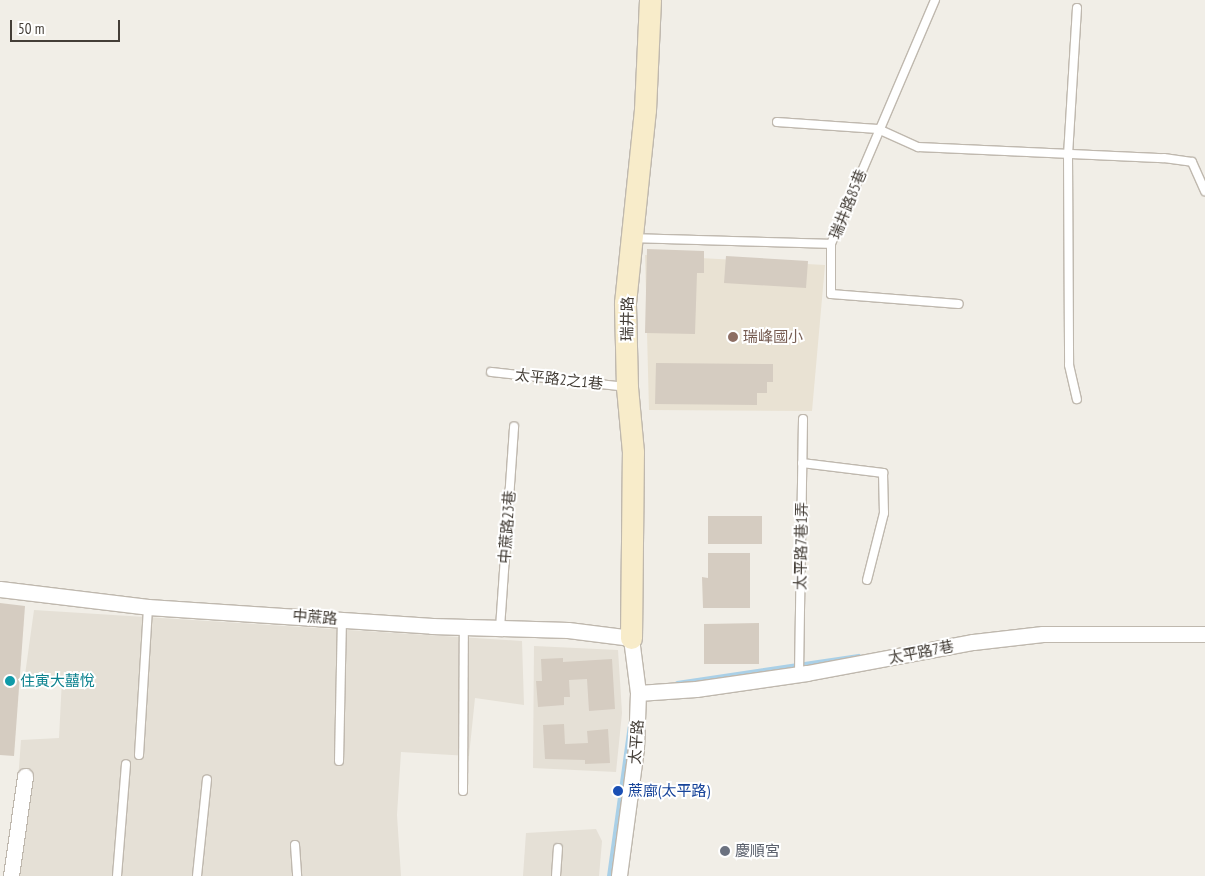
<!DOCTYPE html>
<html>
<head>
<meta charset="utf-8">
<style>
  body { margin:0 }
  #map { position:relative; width:1205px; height:876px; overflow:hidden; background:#f1eee7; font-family:"PT Sans Narrow","Noto Sans TC",sans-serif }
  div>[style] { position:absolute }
  .residential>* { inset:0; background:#e5e0d6 }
  .education>* { inset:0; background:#e9e2d3 }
  .stream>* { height:4.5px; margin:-2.25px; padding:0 2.25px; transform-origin:2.25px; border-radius:2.25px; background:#aad0e7 }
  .building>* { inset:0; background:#d5ccc1 }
  .roads { filter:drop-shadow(1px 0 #bfb8ae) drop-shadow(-1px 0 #bfb8ae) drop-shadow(0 1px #bfb8ae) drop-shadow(0 -1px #bfb8ae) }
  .lane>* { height:8px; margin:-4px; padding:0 4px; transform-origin:4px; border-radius:4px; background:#fff }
  .street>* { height:15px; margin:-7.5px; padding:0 7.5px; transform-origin:7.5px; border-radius:7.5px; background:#fff }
  .secondary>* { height:21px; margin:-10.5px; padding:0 10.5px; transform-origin:10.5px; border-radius:10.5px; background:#f8ecca }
  .dots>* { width:14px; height:14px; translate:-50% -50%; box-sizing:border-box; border:2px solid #fff; border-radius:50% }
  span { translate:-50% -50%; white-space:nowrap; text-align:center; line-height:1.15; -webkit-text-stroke:4px #fff; paint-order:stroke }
  .street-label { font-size:15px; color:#443e37 }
  .education-label { font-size:15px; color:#785e54 }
  .left { translate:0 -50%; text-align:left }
  .culture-label { font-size:15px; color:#0d838f }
  .transit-label { font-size:15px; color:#164399 }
  .worship-label { font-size:15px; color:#5b616d }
  .scale { position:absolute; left:10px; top:20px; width:110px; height:22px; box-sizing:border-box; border:2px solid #443e37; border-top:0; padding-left:6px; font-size:15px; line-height:18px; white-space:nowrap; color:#443e37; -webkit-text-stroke:4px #fff; paint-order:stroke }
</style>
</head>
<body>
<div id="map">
  <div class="residential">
    <i style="clip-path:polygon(34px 610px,522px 641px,524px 705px,475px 698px,469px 756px,401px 752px,397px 815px,401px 876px,11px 876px,21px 740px,59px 738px,62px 679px,24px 682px)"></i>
    <i style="clip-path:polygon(534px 646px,618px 650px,622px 713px,616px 772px,533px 768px)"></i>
    <i style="clip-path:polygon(596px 829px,602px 841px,599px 876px,523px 876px,526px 833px)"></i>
  </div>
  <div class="education">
    <i style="clip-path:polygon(645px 255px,825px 265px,812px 411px,649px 410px)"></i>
  </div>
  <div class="stream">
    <i style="left:677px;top:683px;width:183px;rotate:-8.5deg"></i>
    <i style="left:609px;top:876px;width:153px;rotate:-82.1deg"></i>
  </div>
  <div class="building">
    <i style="clip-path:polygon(647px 249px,704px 251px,704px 273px,697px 273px,695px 334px,645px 333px)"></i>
    <i style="clip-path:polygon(726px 256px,808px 261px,806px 288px,724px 283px)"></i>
    <i style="clip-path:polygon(656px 363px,773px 364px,773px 382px,767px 382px,767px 393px,757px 393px,757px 405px,655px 404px)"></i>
    <i style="clip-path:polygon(708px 516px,762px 516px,762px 544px,708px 544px)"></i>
    <i style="clip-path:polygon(708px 553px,750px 553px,750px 608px,703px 608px,702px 577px,708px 578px)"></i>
    <i style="clip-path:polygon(0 603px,25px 606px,14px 756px,0 755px)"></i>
    <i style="clip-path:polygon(759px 623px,759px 664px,704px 664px,704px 624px)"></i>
    <i style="clip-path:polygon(563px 658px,563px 662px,612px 659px,615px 709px,589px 711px,587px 679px,569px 680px,570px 697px,564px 697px,564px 705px,538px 707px,536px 681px,542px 681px,541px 659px)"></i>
    <i style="clip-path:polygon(564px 724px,565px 744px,588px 743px,587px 731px,608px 729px,610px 763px,585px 764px,585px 760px,545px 759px,543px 725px)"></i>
  </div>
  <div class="roads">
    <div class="lane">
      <i style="left:935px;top:0;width:265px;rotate:113.1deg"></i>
      <i style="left:831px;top:244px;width:50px;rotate:90deg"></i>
      <i style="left:831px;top:294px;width:128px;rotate:4.5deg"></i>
      <i style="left:1077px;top:8px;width:146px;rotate:93.5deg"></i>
      <i style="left:1068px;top:154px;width:211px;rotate:89.7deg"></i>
      <i style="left:1069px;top:365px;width:35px;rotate:77deg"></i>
      <i style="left:777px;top:122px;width:101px;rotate:4deg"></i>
      <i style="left:878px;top:129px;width:44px;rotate:24.2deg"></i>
      <i style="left:918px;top:147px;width:246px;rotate:2.6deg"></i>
      <i style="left:1164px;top:158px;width:28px;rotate:8deg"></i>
      <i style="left:1192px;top:162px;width:32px;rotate:66deg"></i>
      <i style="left:633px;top:238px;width:198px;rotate:1.7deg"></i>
      <i style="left:491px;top:372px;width:136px;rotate:6.3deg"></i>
      <i style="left:802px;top:463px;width:82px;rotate:7deg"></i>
      <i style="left:883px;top:473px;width:40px;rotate:88.6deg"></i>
      <i style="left:884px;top:513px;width:69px;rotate:104.2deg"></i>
      <i style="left:500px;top:628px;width:202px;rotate:-86deg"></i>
      <i style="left:799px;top:674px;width:255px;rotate:-89.1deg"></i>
      <i style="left:139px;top:755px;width:148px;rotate:-86.5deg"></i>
      <i style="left:339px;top:761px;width:142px;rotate:-88.8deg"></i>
      <i style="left:463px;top:791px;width:165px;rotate:-89.7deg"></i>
      <i style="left:295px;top:845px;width:31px;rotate:86deg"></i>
      <i style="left:117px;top:876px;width:112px;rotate:-85.4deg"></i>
      <i style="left:197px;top:876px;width:97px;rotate:-84.1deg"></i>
      <i style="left:556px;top:876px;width:28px;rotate:-86deg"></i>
    </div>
    <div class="street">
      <i style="left:0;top:589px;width:149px;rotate:6.9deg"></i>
      <i style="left:148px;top:607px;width:285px;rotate:3.8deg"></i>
      <i style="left:432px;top:626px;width:136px;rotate:1.7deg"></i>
      <i style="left:568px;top:630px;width:64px;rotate:7.2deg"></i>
      <i style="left:631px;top:638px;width:55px;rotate:82.7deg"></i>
      <i style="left:638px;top:693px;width:55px;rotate:92.1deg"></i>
      <i style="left:636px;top:748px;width:129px;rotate:97.6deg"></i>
      <i style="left:638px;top:693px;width:58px;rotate:-3.9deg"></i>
      <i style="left:696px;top:689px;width:112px;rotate:-8.2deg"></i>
      <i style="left:807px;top:673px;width:169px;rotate:-10.6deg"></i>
      <i style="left:973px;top:642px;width:70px;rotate:-6.5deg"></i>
      <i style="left:1043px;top:634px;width:162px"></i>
      <i style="left:11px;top:876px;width:101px;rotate:-82deg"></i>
    </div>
    <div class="secondary">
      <i style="left:631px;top:638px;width:186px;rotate:-89.4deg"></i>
      <i style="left:633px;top:452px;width:65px;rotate:-95.3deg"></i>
      <i style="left:627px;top:387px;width:84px;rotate:-91.4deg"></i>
      <i style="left:625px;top:303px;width:194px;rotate:-84.1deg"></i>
      <i style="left:645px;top:110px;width:110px;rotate:-87.4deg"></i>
    </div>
  </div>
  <div class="dots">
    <i style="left:733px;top:337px;background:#8d6e63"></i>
    <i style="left:10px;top:681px;background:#0f9aa8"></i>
    <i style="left:618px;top:791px;background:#1a4fb4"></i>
    <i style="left:725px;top:851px;background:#6b7280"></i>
  </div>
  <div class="street-label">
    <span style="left:848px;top:204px;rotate:-68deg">瑞井路85巷</span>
    <span style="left:627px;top:319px;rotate:-89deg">瑞井路</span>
    <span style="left:559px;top:379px;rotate:6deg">太平路2之1巷</span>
    <span style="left:507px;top:527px;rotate:-86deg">中蔗路23巷</span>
    <span style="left:801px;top:546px;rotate:-89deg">太平路7巷1弄</span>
    <span style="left:315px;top:617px;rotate:4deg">中蔗路</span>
    <span style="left:921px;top:652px;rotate:-11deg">太平路7巷</span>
    <span style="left:636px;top:742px;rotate:-86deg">太平路</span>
  </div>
  <div class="education-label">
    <span class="left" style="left:743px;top:337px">瑞峰國小</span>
  </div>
  <div class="culture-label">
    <span class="left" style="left:20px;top:681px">住寅大囍悅</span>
  </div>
  <div class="transit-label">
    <span class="left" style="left:628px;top:791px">蔗廍(太平路)</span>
  </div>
  <div class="worship-label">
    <span class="left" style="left:735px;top:851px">慶順宮</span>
  </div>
  <div class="scale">50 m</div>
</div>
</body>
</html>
